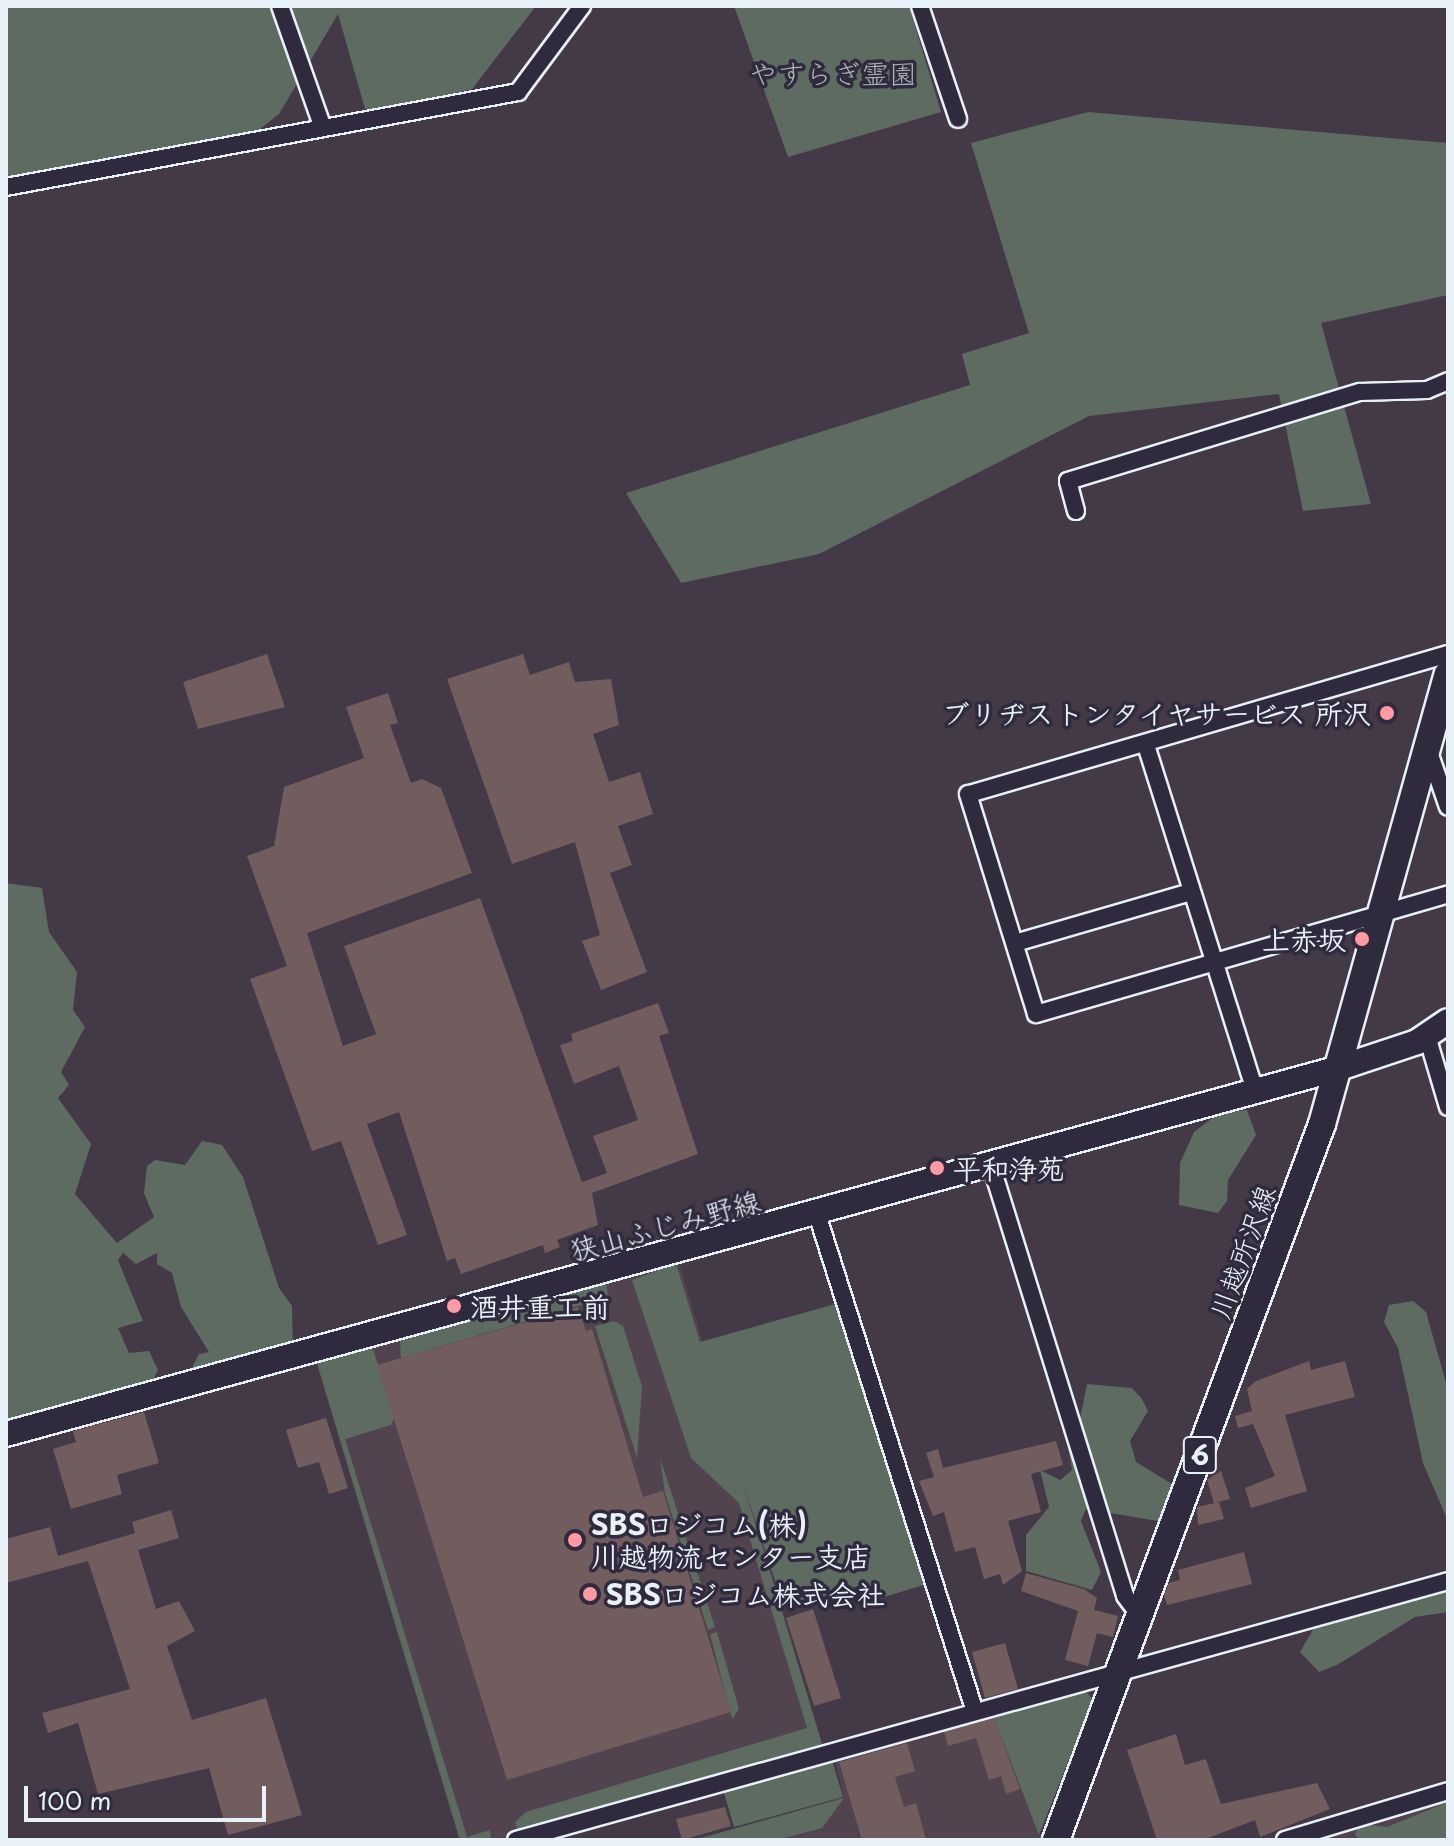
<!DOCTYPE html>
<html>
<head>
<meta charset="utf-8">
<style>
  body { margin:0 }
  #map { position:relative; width:1454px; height:1846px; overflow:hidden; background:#433947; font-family:"Playpen Sans","Klee One",sans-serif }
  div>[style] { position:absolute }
  .built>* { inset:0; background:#51444e }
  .green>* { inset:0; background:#5e6b61 }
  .building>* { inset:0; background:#715d5e }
  .roads { filter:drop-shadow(2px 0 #e8f1f8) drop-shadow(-2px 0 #e8f1f8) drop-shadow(0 2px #e8f1f8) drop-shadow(0 -2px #e8f1f8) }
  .street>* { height:16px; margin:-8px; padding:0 8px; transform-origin:8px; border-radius:8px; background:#2f2a3d }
  .secondary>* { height:24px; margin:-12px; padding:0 12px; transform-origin:12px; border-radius:12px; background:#2f2a3d }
  .primary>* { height:26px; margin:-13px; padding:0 13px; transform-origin:13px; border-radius:13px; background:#2f2a3d }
  .dots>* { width:22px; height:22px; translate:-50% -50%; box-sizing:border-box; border:4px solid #2f2a3d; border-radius:50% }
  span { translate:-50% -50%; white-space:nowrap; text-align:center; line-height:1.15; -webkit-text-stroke:7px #2f2a3d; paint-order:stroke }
  .shield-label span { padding:2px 6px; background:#2f2a3d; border:2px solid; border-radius:6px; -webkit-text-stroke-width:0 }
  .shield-label { font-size:26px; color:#e8f1f8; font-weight:700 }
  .park-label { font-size:28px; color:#aab5b4 }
  .poi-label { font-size:28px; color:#e8f1f8; font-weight:700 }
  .right { translate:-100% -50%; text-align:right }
  .left { translate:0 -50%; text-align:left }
  .street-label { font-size:28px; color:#e8f1f8 }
  .frame { position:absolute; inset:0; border:8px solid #e8f1f8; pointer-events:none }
  .scale { position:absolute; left:24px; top:1786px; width:242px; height:36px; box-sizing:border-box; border:4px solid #e8f1f8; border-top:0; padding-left:10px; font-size:24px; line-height:28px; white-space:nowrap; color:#e8f1f8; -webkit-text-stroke:6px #2f2a3d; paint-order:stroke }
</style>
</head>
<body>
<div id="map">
  <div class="built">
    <i style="clip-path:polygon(678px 1259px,823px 1746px,502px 1840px,459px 1840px,317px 1365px)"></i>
    <i style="clip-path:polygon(1006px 1713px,1041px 1840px,692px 1840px,844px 1797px,834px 1758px)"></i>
    <i style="clip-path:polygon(1448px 1798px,1448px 1840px,1308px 1840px)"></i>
  </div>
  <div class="green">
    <i style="clip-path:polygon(6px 6px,536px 6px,472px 89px,382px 112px,365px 109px,338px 14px,279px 114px,255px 133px,6px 178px)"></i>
    <i style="clip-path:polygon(734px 6px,909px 6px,941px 112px,788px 157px)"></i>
    <i style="clip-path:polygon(1088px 112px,1448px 143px,1448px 295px,1321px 323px,1371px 504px,1303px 511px,1279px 394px,1089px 416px,819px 554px,681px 583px,626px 493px,970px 385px,962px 354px,1029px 333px,971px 143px)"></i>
    <i style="clip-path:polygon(6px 883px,42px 888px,49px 932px,77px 972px,73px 1010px,85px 1027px,61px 1072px,69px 1085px,58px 1098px,91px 1144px,75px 1194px,117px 1243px,154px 1217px,144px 1193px,147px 1166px,155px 1160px,185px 1165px,202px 1141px,222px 1145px,243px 1177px,279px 1288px,292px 1306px,293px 1351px,185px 1382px,199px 1354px,209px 1352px,181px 1307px,172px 1273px,157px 1264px,157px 1253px,136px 1264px,123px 1253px,118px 1260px,143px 1321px,118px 1328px,129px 1353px,149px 1351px,158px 1370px,153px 1380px,145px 1390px,6px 1423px)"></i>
    <i style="clip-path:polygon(1247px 1110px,1256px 1135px,1228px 1180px,1227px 1201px,1218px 1213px,1179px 1205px,1180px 1163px,1194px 1132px,1219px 1113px)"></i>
    <i style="clip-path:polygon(676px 1263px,700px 1342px,839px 1303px,927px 1584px,864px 1603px,858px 1586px,784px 1608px,743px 1483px,822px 1744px,519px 1835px,515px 1822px,526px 1812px,807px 1728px,739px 1503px,691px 1458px,632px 1280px)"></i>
    <i style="clip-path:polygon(606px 1279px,608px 1297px,401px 1358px,400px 1341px)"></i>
    <i style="clip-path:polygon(1413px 1301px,1426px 1312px,1448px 1390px,1448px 1521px,1423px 1463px,1398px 1348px,1384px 1322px,1389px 1305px)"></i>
    <i style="clip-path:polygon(614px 1321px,623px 1326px,642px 1386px,637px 1458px,595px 1326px)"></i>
    <i style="clip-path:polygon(372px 1347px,396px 1414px,391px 1425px,345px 1439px,467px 1837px,490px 1830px,491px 1840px,460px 1840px,317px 1363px)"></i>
    <i style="clip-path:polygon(1087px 1384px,1132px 1388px,1142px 1399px,1148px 1411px,1130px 1441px,1136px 1462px,1172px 1484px,1158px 1521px,1086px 1509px,1081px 1521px,1101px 1572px,1092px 1590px,1026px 1571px,1026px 1535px,1049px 1507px,1040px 1470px,1060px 1480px,1072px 1470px,1066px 1436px,1079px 1424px)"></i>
    <i style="clip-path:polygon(660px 1458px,715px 1627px,708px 1630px,665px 1493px)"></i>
    <i style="clip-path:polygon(1448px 1586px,1448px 1612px,1415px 1617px,1337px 1665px,1319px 1672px,1300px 1652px,1317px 1623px)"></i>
    <i style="clip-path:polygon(717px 1632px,739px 1709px,732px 1719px,710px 1634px)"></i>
    <i style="clip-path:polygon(1086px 1692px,1093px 1699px,1039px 1835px,994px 1718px)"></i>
    <i style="clip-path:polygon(831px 1757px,843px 1797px,734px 1827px,722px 1786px)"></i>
    <i style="clip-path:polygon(844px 1798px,822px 1828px,777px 1840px,694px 1840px)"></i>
    <i style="clip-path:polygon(1448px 1802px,1448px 1840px,1359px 1840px,1355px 1834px,1360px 1824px,1387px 1827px)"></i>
  </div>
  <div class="building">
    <i style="clip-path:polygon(267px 654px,285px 707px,198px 729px,183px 682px)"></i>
    <i style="clip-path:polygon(523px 654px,530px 675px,569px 662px,575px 682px,611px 679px,619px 725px,593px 734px,609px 782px,640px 772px,653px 814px,618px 826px,632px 865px,610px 873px,647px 972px,601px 990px,582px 941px,600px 935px,575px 842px,512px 864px,447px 679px)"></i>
    <i style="clip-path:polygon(388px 693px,398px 723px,390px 725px,411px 783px,422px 779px,441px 788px,472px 873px,307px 933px,343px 1046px,376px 1034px,344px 946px,480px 898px,582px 1182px,607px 1173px,593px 1136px,638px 1120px,619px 1066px,574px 1084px,560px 1045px,573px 1041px,571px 1034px,658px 1003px,669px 1033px,659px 1036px,698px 1154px,592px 1193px,598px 1225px,557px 1240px,560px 1247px,545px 1253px,543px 1245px,461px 1274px,455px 1258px,447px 1261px,399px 1112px,367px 1124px,407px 1235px,378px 1245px,341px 1141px,312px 1151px,250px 979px,287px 966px,247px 856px,274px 846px,284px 787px,364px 758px,346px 707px)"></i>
    <i style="clip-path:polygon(578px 1307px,586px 1331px,592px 1329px,643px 1497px,663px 1491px,731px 1712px,507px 1780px,377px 1365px)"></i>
    <i style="clip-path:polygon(1309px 1361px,1311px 1370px,1345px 1361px,1355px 1397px,1285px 1415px,1307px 1491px,1251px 1508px,1245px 1488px,1275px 1476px,1253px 1424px,1238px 1428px,1235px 1416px,1252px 1411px,1247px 1389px,1256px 1381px)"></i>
    <i style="clip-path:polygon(144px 1412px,159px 1463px,117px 1475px,122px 1494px,71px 1509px,53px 1449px,76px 1442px,73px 1431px)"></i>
    <i style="clip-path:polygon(326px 1418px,348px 1488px,329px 1494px,319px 1462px,298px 1468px,286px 1430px)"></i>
    <i style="clip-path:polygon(1056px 1441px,1063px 1465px,1031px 1474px,1041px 1512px,1008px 1521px,1022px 1571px,1003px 1585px,1000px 1574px,984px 1579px,975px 1547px,955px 1552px,944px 1512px,933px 1516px,919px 1481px,934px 1477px,926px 1453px,938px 1449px,943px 1468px)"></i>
    <i style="clip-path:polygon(1221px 1471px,1230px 1499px,1214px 1503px,1207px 1480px)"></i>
    <i style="clip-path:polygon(1219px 1502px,1224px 1519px,1198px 1525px,1197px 1507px)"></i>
    <i style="clip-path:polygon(171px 1510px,179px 1538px,138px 1550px,156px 1609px,179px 1601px,195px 1631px,167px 1646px,192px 1720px,266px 1698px,302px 1815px,228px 1835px,209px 1768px,98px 1794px,78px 1723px,48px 1733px,42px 1713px,130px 1689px,88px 1561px,6px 1583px,6px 1539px,50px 1527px,58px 1556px,135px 1533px,132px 1522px)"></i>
    <i style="clip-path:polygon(1244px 1552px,1252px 1584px,1167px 1605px,1164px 1595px,1169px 1583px,1180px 1580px,1178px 1570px)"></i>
    <i style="clip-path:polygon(1026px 1573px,1084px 1589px,1097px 1598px,1094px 1610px,1118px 1616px,1113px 1637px,1097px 1633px,1088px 1666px,1065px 1660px,1078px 1611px,1021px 1591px)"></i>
    <i style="clip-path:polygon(813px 1609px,841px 1698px,814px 1706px,786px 1618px)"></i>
    <i style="clip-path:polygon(1005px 1643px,1018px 1689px,985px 1698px,972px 1652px)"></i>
    <i style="clip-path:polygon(994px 1718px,1020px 1789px,1006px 1794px,1001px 1776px,989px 1780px,976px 1738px,948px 1746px,944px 1732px)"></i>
    <i style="clip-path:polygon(1176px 1734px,1185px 1765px,1206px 1759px,1221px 1804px,1317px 1783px,1330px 1809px,1260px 1837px,1255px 1820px,1203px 1840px,1157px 1840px,1127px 1750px)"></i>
    <i style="clip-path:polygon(907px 1743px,915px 1771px,895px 1777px,904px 1807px,916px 1803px,926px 1840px,862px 1840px,839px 1762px)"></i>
    <i style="clip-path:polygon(725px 1807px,731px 1826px,682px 1840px,676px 1819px)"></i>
  </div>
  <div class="roads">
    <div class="street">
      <i style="left:280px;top:6px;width:129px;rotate:70.6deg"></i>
      <i style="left:920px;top:6px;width:119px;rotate:71.4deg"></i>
      <i style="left:6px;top:187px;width:521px;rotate:-10.51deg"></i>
      <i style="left:518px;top:92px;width:107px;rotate:-53.3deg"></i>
      <i style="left:1076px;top:511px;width:31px;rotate:-105deg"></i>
      <i style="left:1068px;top:481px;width:305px;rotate:-17deg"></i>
      <i style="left:1360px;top:392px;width:67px;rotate:-1.7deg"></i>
      <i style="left:1427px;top:390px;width:23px;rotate:-23deg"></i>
      <i style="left:1448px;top:654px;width:500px;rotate:163.7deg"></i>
      <i style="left:968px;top:794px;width:230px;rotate:72.8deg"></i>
      <i style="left:1036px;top:1014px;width:429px;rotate:-16.2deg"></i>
      <i style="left:1146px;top:745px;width:363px;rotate:72.5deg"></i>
      <i style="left:1428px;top:749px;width:61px;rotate:71deg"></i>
      <i style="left:1015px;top:943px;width:183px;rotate:-16.2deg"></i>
      <i style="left:1427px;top:1036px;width:74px;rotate:73.5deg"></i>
      <i style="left:991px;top:1165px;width:451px;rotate:72.7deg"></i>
      <i style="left:1125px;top:1596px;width:25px;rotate:53deg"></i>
      <i style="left:817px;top:1214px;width:522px;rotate:72.4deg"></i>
      <i style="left:516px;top:1840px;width:967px;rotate:-15.53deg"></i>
      <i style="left:1285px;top:1840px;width:170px;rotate:-16.7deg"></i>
    </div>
    <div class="secondary">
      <i style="left:6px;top:1434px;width:1382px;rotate:-15.35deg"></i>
      <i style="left:1339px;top:1068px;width:82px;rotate:-18.4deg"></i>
      <i style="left:1417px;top:1042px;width:37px;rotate:-34deg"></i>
    </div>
    <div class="primary">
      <i style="left:1056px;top:1840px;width:764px;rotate:-69.62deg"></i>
      <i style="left:1322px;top:1124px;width:467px;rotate:-74.4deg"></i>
    </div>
  </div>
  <div class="dots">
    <i style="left:1387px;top:713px;background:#ff9aa2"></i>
    <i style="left:1362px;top:939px;background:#ff9aa2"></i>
    <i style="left:937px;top:1168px;background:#ff9aa2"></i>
    <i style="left:454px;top:1306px;background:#ff9aa2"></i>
    <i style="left:575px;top:1540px;background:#ff9aa2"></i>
    <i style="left:590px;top:1594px;background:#ff9aa2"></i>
  </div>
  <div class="shield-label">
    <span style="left:1200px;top:1455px">6</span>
  </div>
  <div class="park-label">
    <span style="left:833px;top:73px">やすらぎ霊園</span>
  </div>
  <div class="poi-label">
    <span class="right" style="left:1371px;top:713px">ブリヂストンタイヤサービス 所沢</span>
    <span class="right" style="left:1346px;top:939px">上赤坂</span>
    <span class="left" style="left:953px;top:1168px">平和浄苑</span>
    <span class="left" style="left:470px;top:1306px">酒井重工前</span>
    <span class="left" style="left:591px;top:1540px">SBSロジコム(株)<br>川越物流センター支店</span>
    <span class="left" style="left:606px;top:1594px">SBSロジコム株式会社</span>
  </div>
  <div class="street-label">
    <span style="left:665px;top:1225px;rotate:-15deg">狭山ふじみ野線</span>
    <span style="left:1242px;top:1252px;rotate:-70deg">川越所沢線</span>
  </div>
  <div class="frame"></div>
  <div class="scale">100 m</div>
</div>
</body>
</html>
